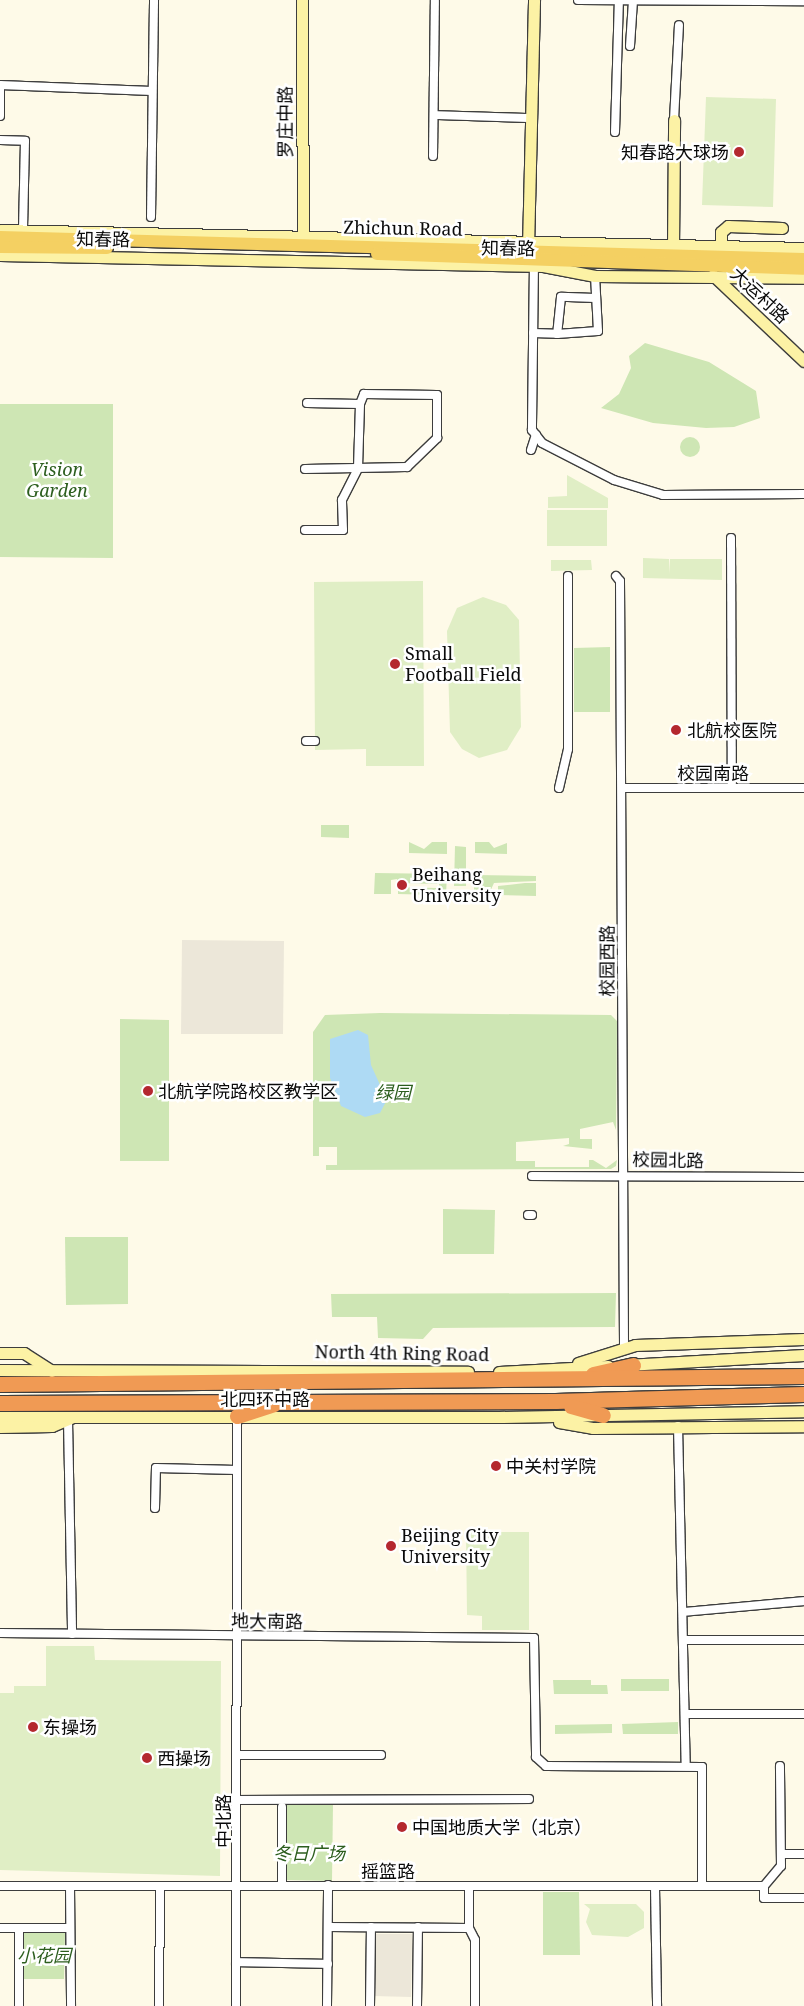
<!DOCTYPE html>
<html>
<head>
<meta charset="utf-8">
<style>
  body { margin:0 }
  #map { position:relative; width:804px; height:2006px; overflow:hidden; background:#fefae8; font-family:"Noto Serif","Noto Sans SC",serif }
  div>[style] { position:absolute }
  .green>* { inset:0; background:#cee6b4 }
  .round { border-radius:50% }
  .pitch>* { inset:0; background:#e0eec5 }
  .plaza>* { inset:0; background:#ece7d9 }
  .water>* { inset:0; background:#aedaf4 }
  .roads { filter:drop-shadow(1px 0 #3d3d3d) drop-shadow(-1px 0 #3d3d3d) drop-shadow(0 1px #3d3d3d) drop-shadow(0 -1px #3d3d3d) }
  .street>* { height:8px; margin:-4px; padding:0 4px; transform-origin:4px; border-radius:4px; background:#fff }
  .secondary>* { height:11px; margin:-5.5px; padding:0 5.5px; transform-origin:5.5px; border-radius:5.5px; background:#fcf2a5 }
  .primary>* { height:12px; margin:-6px; padding:0 6px; transform-origin:6px; border-radius:6px; background:#f4d062 }
  .highway>* { height:15px; margin:-7.5px; padding:0 7.5px; transform-origin:7.5px; border-radius:7.5px; background:#f09a54 }
  .dots>* { width:14px; height:14px; translate:-50% -50%; box-sizing:border-box; border:2px solid #fff; border-radius:50% }
  span { translate:-50% -50%; white-space:nowrap; text-align:center; line-height:1.15; -webkit-text-stroke:5px #fff; paint-order:stroke }
  .street-label { font-size:18px; color:#0a0a0a }
  .poi-label { font-size:18px; color:#0a0a0a }
  .right { translate:-100% -50%; text-align:right }
  .left { translate:0 -50%; text-align:left }
  .park-label { font-size:18px; color:#2c5e1e; font-style:italic }
</style>
</head>
<body>
<div id="map">
  <div class="green">
    <i style="clip-path:polygon(645px 343px,709px 362px,756px 391px,760px 418px,734px 427px,706px 428px,653px 423px,601px 408px,619px 394px,631px 368px,629px 356px)"></i>
    <i style="clip-path:polygon(0 404px,113px 404px,113px 558px,0 557px)"></i>
    <i class="round" style="left:680px;top:437px;width:20px;height:20px"></i>
    <i style="clip-path:polygon(610px 647px,610px 712px,574px 712px,574px 648px)"></i>
    <i style="clip-path:polygon(321px 825px,349px 825px,349px 838px,321px 837px)"></i>
    <i style="clip-path:polygon(409px 842px,424px 849px,432px 842px,447px 842px,447px 854px,409px 853px)"></i>
    <i style="clip-path:polygon(475px 842px,489px 842px,494px 848px,507px 843px,507px 854px,475px 853px)"></i>
    <i style="clip-path:polygon(455px 846px,466px 847px,466px 886px,454px 886px)"></i>
    <i style="clip-path:polygon(375px 873px,447px 874px,446px 895px,440px 895px,439px 884px,397px 883px,397px 879px,391px 880px,391px 894px,374px 894px)"></i>
    <i style="clip-path:polygon(474px 875px,536px 876px,536px 881px,494px 883px,488px 896px,474px 895px)"></i>
    <i style="clip-path:polygon(525px 883px,536px 883px,536px 896px,498px 895px,498px 886px)"></i>
    <i style="clip-path:polygon(398px 887px,436px 888px,436px 895px,398px 894px)"></i>
    <i style="clip-path:polygon(380px 1013px,611px 1015px,617px 1021px,616px 1130px,613px 1122px,580px 1129px,580px 1139px,592px 1139px,592px 1149px,563px 1146px,569px 1144px,569px 1138px,516px 1142px,516px 1161px,535px 1161px,535px 1167px,589px 1167px,589px 1160px,593px 1160px,606px 1168px,617px 1160px,616px 1166px,611px 1169px,326px 1170px,326px 1165px,337px 1165px,337px 1147px,319px 1147px,319px 1156px,313px 1156px,313px 1032px,325px 1015px)"></i>
    <i style="clip-path:polygon(120px 1019px,169px 1020px,169px 1161px,120px 1161px)"></i>
    <i style="clip-path:polygon(443px 1209px,495px 1210px,494px 1254px,443px 1254px)"></i>
    <i style="clip-path:polygon(65px 1237px,128px 1237px,128px 1304px,66px 1305px)"></i>
    <i style="clip-path:polygon(616px 1293px,615px 1327px,433px 1328px,423px 1339px,378px 1338px,377px 1317px,332px 1317px,331px 1294px)"></i>
    <i style="clip-path:polygon(621px 1679px,669px 1679px,669px 1691px,621px 1691px)"></i>
    <i style="clip-path:polygon(553px 1680px,591px 1680px,591px 1685px,607px 1685px,608px 1694px,554px 1694px)"></i>
    <i style="clip-path:polygon(678px 1722px,678px 1734px,623px 1734px,622px 1724px)"></i>
    <i style="clip-path:polygon(612px 1724px,612px 1733px,555px 1734px,555px 1725px)"></i>
    <i style="clip-path:polygon(286px 1804px,333px 1804px,332px 1881px,285px 1880px)"></i>
    <i style="clip-path:polygon(543px 1892px,579px 1892px,580px 1955px,543px 1955px)"></i>
    <i style="clip-path:polygon(23px 1931px,65px 1932px,64px 1979px,23px 1979px)"></i>
  </div>
  <div class="pitch">
    <i style="clip-path:polygon(706px 97px,776px 99px,773px 207px,702px 205px)"></i>
    <i style="clip-path:polygon(567px 475px,608px 498px,608px 508px,548px 508px,548px 497px,567px 496px)"></i>
    <i style="clip-path:polygon(547px 510px,607px 510px,607px 546px,547px 546px)"></i>
    <i style="clip-path:polygon(643px 558px,669px 559px,669px 574px,670px 559px,722px 559px,722px 580px,643px 578px)"></i>
    <i style="clip-path:polygon(551px 560px,591px 560px,592px 570px,551px 571px)"></i>
    <i style="clip-path:polygon(423px 581px,424px 766px,366px 766px,366px 749px,315px 750px,314px 582px)"></i>
    <i style="clip-path:polygon(483px 597px,506px 605px,519px 620px,521px 727px,507px 750px,479px 758px,462px 749px,450px 732px,447px 631px,457px 608px)"></i>
    <i style="clip-path:polygon(466px 1532px,529px 1532px,529px 1630px,482px 1630px,482px 1616px,467px 1615px)"></i>
    <i style="clip-path:polygon(46px 1646px,94px 1646px,95px 1660px,221px 1661px,220px 1876px,0 1870px,0 1693px,14px 1693px,14px 1686px,46px 1686px)"></i>
    <i style="clip-path:polygon(584px 1904px,636px 1904px,644px 1912px,644px 1928px,628px 1937px,592px 1935px,586px 1922px,590px 1909px)"></i>
  </div>
  <div class="plaza">
    <i style="clip-path:polygon(182px 940px,284px 941px,283px 1034px,181px 1034px)"></i>
    <i style="clip-path:polygon(374px 1934px,412px 1934px,411px 1997px,373px 1996px)"></i>
  </div>
  <div class="water">
    <i style="clip-path:polygon(358px 1030px,368px 1035px,371px 1065px,381px 1087px,390px 1094px,380px 1113px,365px 1117px,341px 1106px,330px 1078px,330px 1039px)"></i>
  </div>
  <div class="roads">
    <div class="street">
      <i style="left:578px;top:0;width:226px;rotate:0.3deg"></i>
      <i style="left:630px;top:46px;width:45px;rotate:-86.2deg"></i>
      <i style="left:0;top:85px;width:152px;rotate:2.3deg"></i>
      <i style="left:0;top:85px;width:31px;rotate:90deg"></i>
      <i style="left:434px;top:115px;width:97px;rotate:1.8deg"></i>
      <i style="left:674px;top:120px;width:95px;rotate:-87deg"></i>
      <i style="left:615px;top:132px;width:132px;rotate:-88.3deg"></i>
      <i style="left:0;top:140px;width:25px;rotate:2deg"></i>
      <i style="left:25px;top:141px;width:89px;rotate:91.3deg"></i>
      <i style="left:433px;top:156px;width:156px;rotate:-89.3deg"></i>
      <i style="left:151px;top:217px;width:217px;rotate:-89.2deg"></i>
      <i style="left:534px;top:262px;width:168px;rotate:90.7deg"></i>
      <i style="left:532px;top:430px;width:16px;rotate:52deg"></i>
      <i style="left:542px;top:443px;width:81px;rotate:27.2deg"></i>
      <i style="left:614px;top:480px;width:51px;rotate:17deg"></i>
      <i style="left:663px;top:495px;width:141px;rotate:-0.4deg"></i>
      <i style="left:595px;top:298px;width:34px;rotate:-178deg"></i>
      <i style="left:561px;top:297px;width:37px;rotate:96deg"></i>
      <i style="left:557px;top:334px;width:41px;rotate:-4.2deg"></i>
      <i style="left:598px;top:331px;width:55px;rotate:-93.1deg"></i>
      <i style="left:533px;top:333px;width:24px;rotate:2deg"></i>
      <i style="left:531px;top:450px;width:16px;rotate:-72deg"></i>
      <i style="left:305px;top:469px;width:102px;rotate:-1.1deg"></i>
      <i style="left:407px;top:467px;width:42px;rotate:-44deg"></i>
      <i style="left:437px;top:438px;width:43px;rotate:-90deg"></i>
      <i style="left:437px;top:395px;width:73px;rotate:-179.2deg"></i>
      <i style="left:364px;top:394px;width:11px;rotate:112deg"></i>
      <i style="left:305px;top:530px;width:38px"></i>
      <i style="left:343px;top:530px;width:30px;rotate:-92deg"></i>
      <i style="left:342px;top:500px;width:36px;rotate:-63deg"></i>
      <i style="left:358px;top:468px;width:64px;rotate:-88.2deg"></i>
      <i style="left:360px;top:404px;width:53px;rotate:-178.9deg"></i>
      <i style="left:731px;top:538px;width:250px;rotate:89.8deg"></i>
      <i style="left:616px;top:576px;width:6px;rotate:51deg"></i>
      <i style="left:620px;top:581px;width:767px;rotate:89.7deg"></i>
      <i style="left:306px;top:741px;width:9px"></i>
      <i style="left:559px;top:788px;width:40px;rotate:-77deg"></i>
      <i style="left:568px;top:749px;width:173px;rotate:-90deg"></i>
      <i style="left:622px;top:788px;width:182px"></i>
      <i style="left:532px;top:1176px;width:272px;rotate:0.2deg"></i>
      <i style="left:528px;top:1215px;width:4px"></i>
      <i style="left:68px;top:1420px;width:214px;rotate:88.9deg"></i>
      <i style="left:678px;top:1426px;width:340px;rotate:88.7deg"></i>
      <i style="left:155px;top:1508px;width:40px;rotate:-88.6deg"></i>
      <i style="left:156px;top:1468px;width:81px;rotate:1.4deg"></i>
      <i style="left:683px;top:1612px;width:121px;rotate:-5.2deg"></i>
      <i style="left:0;top:1633px;width:534px;rotate:0.54deg"></i>
      <i style="left:534px;top:1638px;width:119px;rotate:89deg"></i>
      <i style="left:536px;top:1757px;width:13px;rotate:42deg"></i>
      <i style="left:546px;top:1766px;width:156px;rotate:0.4deg"></i>
      <i style="left:702px;top:1767px;width:119px;rotate:90deg"></i>
      <i style="left:683px;top:1640px;width:121px"></i>
      <i style="left:685px;top:1714px;width:119px"></i>
      <i style="left:239px;top:1755px;width:142px"></i>
      <i style="left:239px;top:1800px;width:290px;rotate:-0.2deg"></i>
      <i style="left:781px;top:1854px;width:23px"></i>
      <i style="left:282px;top:1885px;width:78px;rotate:-90deg"></i>
      <i style="left:0;top:1886px;width:764px"></i>
      <i style="left:764px;top:1886px;width:26px;rotate:-50deg"></i>
      <i style="left:781px;top:1866px;width:100px;rotate:-90.6deg"></i>
      <i style="left:70px;top:1886px;width:120px;rotate:89.5deg"></i>
      <i style="left:469px;top:1886px;width:42px;rotate:90deg"></i>
      <i style="left:764px;top:1886px;width:12px;rotate:90deg"></i>
      <i style="left:764px;top:1898px;width:40px"></i>
      <i style="left:655px;top:1887px;width:119px;rotate:89deg"></i>
      <i style="left:328px;top:1927px;width:141px;rotate:0.4deg"></i>
      <i style="left:469px;top:1928px;width:13px;rotate:63deg"></i>
      <i style="left:475px;top:1940px;width:66px;rotate:90deg"></i>
      <i style="left:0;top:1928px;width:19px"></i>
      <i style="left:19px;top:1928px;width:78px;rotate:90deg"></i>
      <i style="left:19px;top:1928px;width:51px"></i>
      <i style="left:236px;top:1962px;width:92px;rotate:1.2deg"></i>
      <i style="left:159px;top:2006px;width:120px;rotate:-89.5deg"></i>
      <i style="left:236px;top:2006px;width:590px;rotate:-89.9deg"></i>
      <i style="left:327px;top:2006px;width:121px;rotate:-89.5deg"></i>
      <i style="left:370px;top:2006px;width:79px;rotate:-89.3deg"></i>
      <i style="left:417px;top:2006px;width:79px;rotate:-89.3deg"></i>
    </div>
    <div class="secondary">
      <i style="left:302px;top:0;width:241px;rotate:89.8deg"></i>
      <i style="left:0;top:230px;width:804px;rotate:1.28deg"></i>
      <i style="left:528px;top:247px;width:247px;rotate:-88.6deg"></i>
      <i style="left:673px;top:247px;width:127px;rotate:-89.5deg"></i>
      <i style="left:721px;top:252px;width:20px;rotate:-90deg"></i>
      <i style="left:721px;top:232px;width:9px;rotate:-41deg"></i>
      <i style="left:728px;top:226px;width:54px;rotate:2.1deg"></i>
      <i style="left:0;top:255px;width:543px;rotate:1.16deg"></i>
      <i style="left:543px;top:266px;width:53px;rotate:10.9deg"></i>
      <i style="left:595px;top:276px;width:209px;rotate:0.5deg"></i>
      <i style="left:713px;top:275px;width:125px;rotate:43.4deg"></i>
      <i style="left:0;top:1353px;width:24px"></i>
      <i style="left:24px;top:1353px;width:33px;rotate:33deg"></i>
      <i style="left:578px;top:1363px;width:60px;rotate:-17.5deg"></i>
      <i style="left:635px;top:1345px;width:169px;rotate:-2deg"></i>
      <i style="left:626px;top:1365px;width:178px;rotate:-3.2deg"></i>
      <i style="left:0;top:1370px;width:468px;rotate:0.2deg"></i>
      <i style="left:499px;top:1372px;width:109px;rotate:-3.2deg"></i>
      <i style="left:0;top:1417px;width:499px"></i>
      <i style="left:499px;top:1417px;width:305px;rotate:-1.1deg"></i>
      <i style="left:559px;top:1422px;width:35px;rotate:10deg"></i>
      <i style="left:593px;top:1428px;width:211px;rotate:-0.5deg"></i>
      <i style="left:0;top:1427px;width:52px;rotate:-1.1deg"></i>
      <i style="left:52px;top:1426px;width:21px;rotate:-23deg"></i>
    </div>
    <div class="primary">
      <i style="left:0;top:237px;width:804px;rotate:1.57deg"></i>
      <i style="left:0;top:247px;width:107px;rotate:0.5deg"></i>
      <i style="left:377px;top:254px;width:427px;rotate:2deg"></i>
    </div>
    <div class="highway">
      <i style="left:593px;top:1374px;width:41px;rotate:-12.7deg"></i>
      <i style="left:0;top:1384px;width:804px;rotate:-0.57deg"></i>
      <i style="left:0;top:1403px;width:555px;rotate:-0.21deg"></i>
      <i style="left:555px;top:1401px;width:249px;rotate:-1.6deg"></i>
      <i style="left:571px;top:1406px;width:33px;rotate:16deg"></i>
      <i style="left:237px;top:1416px;width:38px;rotate:-18deg"></i>
    </div>
  </div>
  <div class="dots">
    <i style="left:739px;top:152px;background:#b4282f"></i>
    <i style="left:395px;top:664px;background:#b4282f"></i>
    <i style="left:676px;top:730px;background:#b4282f"></i>
    <i style="left:402px;top:885px;background:#b4282f"></i>
    <i style="left:148px;top:1091px;background:#b4282f"></i>
    <i style="left:496px;top:1466px;background:#b4282f"></i>
    <i style="left:391px;top:1546px;background:#b4282f"></i>
    <i style="left:33px;top:1727px;background:#b4282f"></i>
    <i style="left:147px;top:1758px;background:#b4282f"></i>
    <i style="left:402px;top:1827px;background:#b4282f"></i>
  </div>
  <div class="street-label">
    <span style="left:285px;top:122px;rotate:-90deg">罗庄中路</span>
    <span style="left:403px;top:228px;rotate:1deg">Zhichun Road</span>
    <span style="left:103px;top:239px;rotate:1deg">知春路</span>
    <span style="left:508px;top:248px;rotate:1deg">知春路</span>
    <span style="left:760px;top:295px;rotate:43deg">大运村路</span>
    <span style="left:713px;top:773px">校园南路</span>
    <span style="left:607px;top:961px;rotate:-90deg">校园西路</span>
    <span style="left:668px;top:1160px;rotate:1deg">校园北路</span>
    <span style="left:402px;top:1353px;rotate:1deg">North 4th Ring Road</span>
    <span style="left:265px;top:1399px">北四环中路</span>
    <span style="left:267px;top:1621px;rotate:1deg">地大南路</span>
    <span style="left:223px;top:1821px;rotate:-90deg">中北路</span>
    <span style="left:388px;top:1871px">摇篮路</span>
  </div>
  <div class="poi-label">
    <span class="right" style="left:729px;top:152px">知春路大球场</span>
    <span class="left" style="left:405px;top:664px">Small<br>Football Field</span>
    <span class="left" style="left:687px;top:730px">北航校医院</span>
    <span class="left" style="left:412px;top:885px">Beihang<br>University</span>
    <span class="left" style="left:158px;top:1091px">北航学院路校区教学区</span>
    <span class="left" style="left:506px;top:1466px">中关村学院</span>
    <span class="left" style="left:401px;top:1546px">Beijing City<br>University</span>
    <span class="left" style="left:43px;top:1727px">东操场</span>
    <span class="left" style="left:157px;top:1758px">西操场</span>
    <span class="left" style="left:412px;top:1827px">中国地质大学（北京）</span>
  </div>
  <div class="park-label">
    <span style="left:57px;top:480px">Vision<br>Garden</span>
    <span style="left:393px;top:1092px">绿园</span>
    <span style="left:309px;top:1853px">冬日广场</span>
    <span style="left:44px;top:1955px">小花园</span>
  </div>
</div>
</body>
</html>
